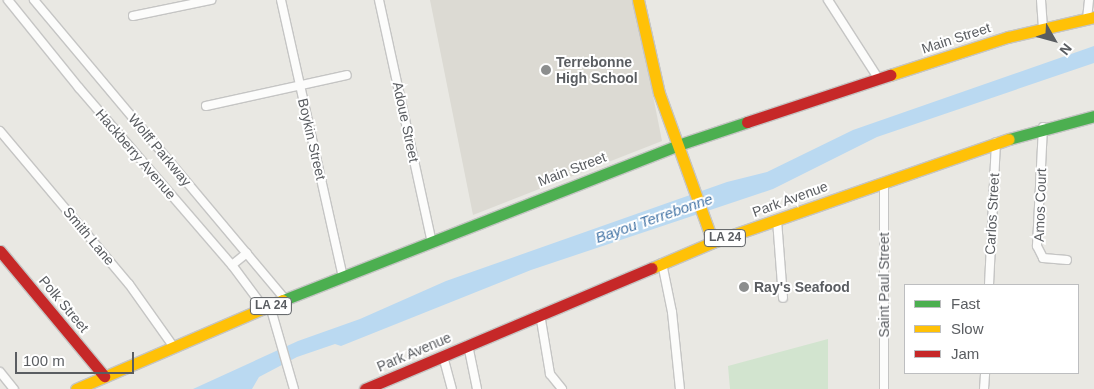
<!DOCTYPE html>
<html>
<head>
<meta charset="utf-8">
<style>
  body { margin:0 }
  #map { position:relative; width:1094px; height:389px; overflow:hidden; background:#e9e8e3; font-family:Arial,sans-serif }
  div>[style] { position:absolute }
  .education>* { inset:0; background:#dcdad3 }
  .green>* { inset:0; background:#d2e4cf }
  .water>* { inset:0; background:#bad9f1 }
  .roads { filter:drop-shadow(1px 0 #c5c5c4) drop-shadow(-1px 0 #c5c5c4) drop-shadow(0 1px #c5c5c4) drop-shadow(0 -1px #c5c5c4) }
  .street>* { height:8px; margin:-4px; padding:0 4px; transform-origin:4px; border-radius:4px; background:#fcfcfb }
  .fast>* { height:11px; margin:-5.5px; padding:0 5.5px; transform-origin:5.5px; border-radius:5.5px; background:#4caf50 }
  .slow>* { height:11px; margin:-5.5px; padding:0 5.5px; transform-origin:5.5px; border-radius:5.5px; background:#ffc107 }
  .jam>* { height:11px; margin:-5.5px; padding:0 5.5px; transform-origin:5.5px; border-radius:5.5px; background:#c62828 }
  .dots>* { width:14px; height:14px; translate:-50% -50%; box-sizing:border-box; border:2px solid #fff; border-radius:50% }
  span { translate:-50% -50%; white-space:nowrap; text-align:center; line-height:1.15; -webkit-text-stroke:4px #fff; paint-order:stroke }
  .shield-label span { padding:1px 4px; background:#fff; border:1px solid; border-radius:4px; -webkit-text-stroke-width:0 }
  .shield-label { font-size:12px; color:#5a5d61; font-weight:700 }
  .street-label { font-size:14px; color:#5a5d61 }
  .poi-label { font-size:14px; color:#5a5d61; font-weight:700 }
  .left { translate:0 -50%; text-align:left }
  .water-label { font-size:15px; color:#4575a6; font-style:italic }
  .legend { position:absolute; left:904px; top:284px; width:175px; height:90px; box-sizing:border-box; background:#fff; border:1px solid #bdbec0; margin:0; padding:6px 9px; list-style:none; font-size:15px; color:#5a5d61 }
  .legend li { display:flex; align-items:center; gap:10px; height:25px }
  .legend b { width:25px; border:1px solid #bdbec0 }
  .north { position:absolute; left:1029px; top:15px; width:50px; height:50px; -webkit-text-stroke:4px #fff; paint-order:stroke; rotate:128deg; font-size:14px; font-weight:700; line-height:20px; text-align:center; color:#5a5d61 }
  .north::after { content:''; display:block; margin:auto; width:18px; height:22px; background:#5a5d61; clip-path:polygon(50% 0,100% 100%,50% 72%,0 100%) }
  .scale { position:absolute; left:15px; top:352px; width:119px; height:22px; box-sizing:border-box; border:2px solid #5a5d61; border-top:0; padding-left:6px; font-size:15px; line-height:18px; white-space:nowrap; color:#5a5d61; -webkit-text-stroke:4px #fff; paint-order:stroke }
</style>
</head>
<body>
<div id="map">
  <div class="education">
    <i style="clip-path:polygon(430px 0,634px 0,662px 141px,473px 215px)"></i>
  </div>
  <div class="green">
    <i style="clip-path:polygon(828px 339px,828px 389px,730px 389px,728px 366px)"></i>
  </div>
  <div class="water">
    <i style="clip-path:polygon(1094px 46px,1094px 63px,877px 137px,773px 189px,531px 270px,341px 346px,335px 344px,297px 357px,259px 377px,252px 389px,193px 389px,298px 341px,360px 319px,446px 281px,727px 182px,767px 172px,853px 130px)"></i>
  </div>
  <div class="roads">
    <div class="street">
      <i style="left:8px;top:0;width:113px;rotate:51.1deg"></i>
      <i style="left:79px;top:88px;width:234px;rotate:49.2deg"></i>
      <i style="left:232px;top:265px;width:54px;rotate:53.3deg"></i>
      <i style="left:34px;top:0;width:390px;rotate:50deg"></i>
      <i style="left:281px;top:0;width:285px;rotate:77.4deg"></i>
      <i style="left:379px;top:0;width:249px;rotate:77.7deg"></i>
      <i style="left:828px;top:0;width:93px;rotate:57.3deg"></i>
      <i style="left:1041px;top:0;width:28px;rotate:86deg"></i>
      <i style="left:133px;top:16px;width:80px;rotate:-11.6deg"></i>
      <i style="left:1087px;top:19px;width:19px;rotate:-84deg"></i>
      <i style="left:206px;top:106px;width:144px;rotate:-12.4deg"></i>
      <i style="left:1043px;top:127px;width:119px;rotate:92.9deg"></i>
      <i style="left:1037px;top:246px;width:13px;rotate:63deg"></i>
      <i style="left:1043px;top:258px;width:24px;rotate:5deg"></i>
      <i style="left:0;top:131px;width:200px;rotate:49.9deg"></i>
      <i style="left:129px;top:284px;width:76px;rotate:54.6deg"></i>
      <i style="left:884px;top:182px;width:207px;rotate:90deg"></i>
      <i style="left:777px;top:220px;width:78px;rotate:85.6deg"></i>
      <i style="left:662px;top:263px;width:50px;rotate:78.5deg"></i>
      <i style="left:672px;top:312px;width:77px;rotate:84.1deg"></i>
      <i style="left:232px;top:265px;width:19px;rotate:-39deg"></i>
      <i style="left:989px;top:285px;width:143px;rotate:-87.2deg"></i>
      <i style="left:270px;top:306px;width:86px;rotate:73.9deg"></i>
      <i style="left:540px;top:314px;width:61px;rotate:80.5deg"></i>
      <i style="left:550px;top:374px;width:19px;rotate:51deg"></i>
      <i style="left:468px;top:345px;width:45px;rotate:78.4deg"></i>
      <i style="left:443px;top:356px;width:34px;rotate:75deg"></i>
      <i style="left:0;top:372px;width:22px;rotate:51deg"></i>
      <i style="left:984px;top:389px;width:16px;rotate:-86deg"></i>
    </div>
    <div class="fast">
      <i style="left:1009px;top:139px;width:88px;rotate:-15.1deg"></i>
      <i style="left:283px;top:300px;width:424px;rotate:-21.4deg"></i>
      <i style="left:678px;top:145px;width:73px;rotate:-18.4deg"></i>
    </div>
    <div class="slow">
      <i style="left:638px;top:0;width:95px;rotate:77.3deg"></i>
      <i style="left:659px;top:93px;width:158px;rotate:70.1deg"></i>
      <i style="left:890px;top:75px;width:124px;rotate:-17.9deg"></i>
      <i style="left:1008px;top:37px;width:88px;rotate:-13.1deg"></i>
      <i style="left:652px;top:268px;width:66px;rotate:-23.1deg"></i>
      <i style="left:713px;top:242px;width:313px;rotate:-19.2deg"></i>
      <i style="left:76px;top:389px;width:225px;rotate:-23.3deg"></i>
    </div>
    <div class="jam">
      <i style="left:747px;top:122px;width:151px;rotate:-18.2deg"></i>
      <i style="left:0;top:251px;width:163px;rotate:50.2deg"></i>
      <i style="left:365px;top:389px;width:311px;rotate:-22.9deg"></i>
    </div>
  </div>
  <div class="dots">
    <i style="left:546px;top:70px;background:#8c8e8e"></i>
    <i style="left:744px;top:287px;background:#8c8e8e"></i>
  </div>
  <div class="shield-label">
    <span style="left:725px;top:238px">LA 24</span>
    <span style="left:271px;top:306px">LA 24</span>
  </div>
  <div class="street-label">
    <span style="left:956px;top:38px;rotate:-18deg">Main Street</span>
    <span style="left:406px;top:122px;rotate:78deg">Adoue Street</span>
    <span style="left:312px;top:139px;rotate:77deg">Boykin Street</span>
    <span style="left:160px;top:150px;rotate:50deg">Wolff Parkway</span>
    <span style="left:136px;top:154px;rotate:49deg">Hackberry Avenue</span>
    <span style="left:572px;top:169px;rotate:-21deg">Main Street</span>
    <span style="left:790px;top:199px;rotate:-20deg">Park Avenue</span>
    <span style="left:1040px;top:205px;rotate:-88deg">Amos Court</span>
    <span style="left:992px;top:214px;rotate:-87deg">Carlos Street</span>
    <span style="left:89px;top:236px;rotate:50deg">Smith Lane</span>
    <span style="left:884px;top:285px;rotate:-90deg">Saint Paul Street</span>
    <span style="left:64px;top:304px;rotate:50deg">Polk Street</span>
    <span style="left:414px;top:352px;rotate:-23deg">Park Avenue</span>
  </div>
  <div class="poi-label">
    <span class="left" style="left:556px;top:70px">Terrebonne<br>High School</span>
    <span class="left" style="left:754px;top:287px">Ray's Seafood</span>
  </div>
  <div class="water-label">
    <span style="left:654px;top:218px;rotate:-19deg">Bayou Terrebonne</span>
  </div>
  <ul class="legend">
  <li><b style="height:6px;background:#4caf50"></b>Fast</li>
  <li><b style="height:6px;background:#ffc107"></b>Slow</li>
  <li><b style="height:6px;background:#c62828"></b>Jam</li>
  </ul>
  <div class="north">N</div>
  <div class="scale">100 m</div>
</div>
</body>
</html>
